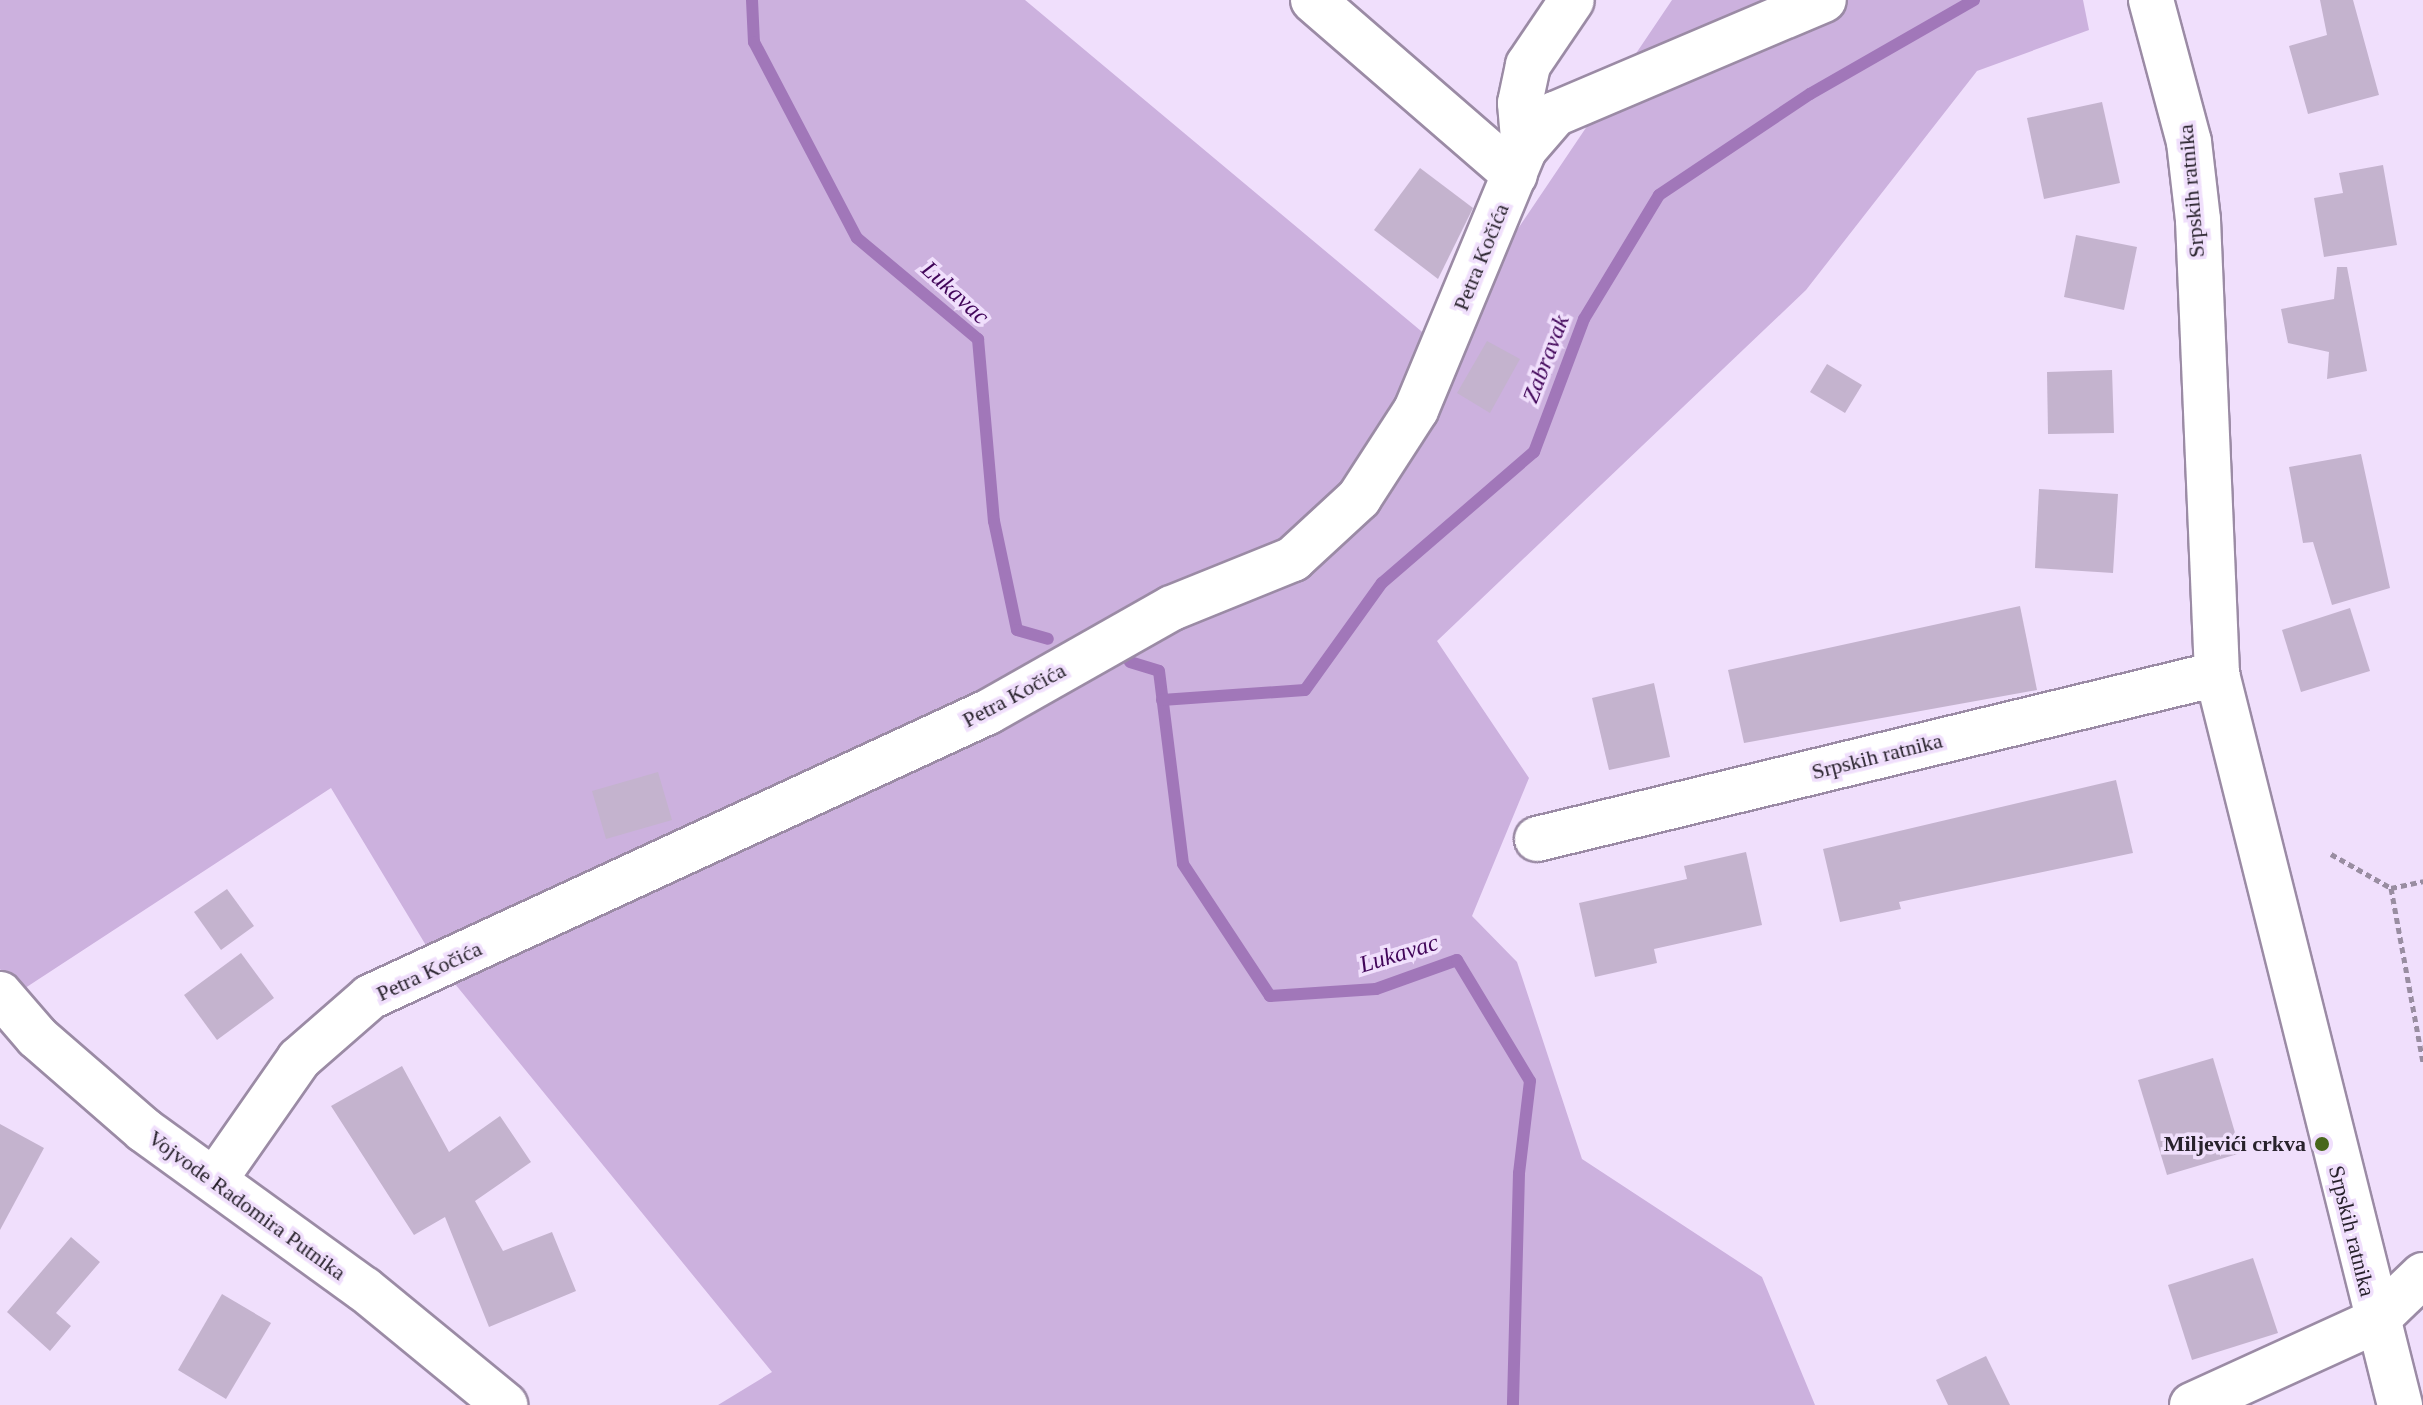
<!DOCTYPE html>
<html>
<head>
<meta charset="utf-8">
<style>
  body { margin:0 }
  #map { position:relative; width:2423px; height:1405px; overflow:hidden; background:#f0dffc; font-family:Georgia,serif }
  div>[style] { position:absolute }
  .green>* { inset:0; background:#ccb1de }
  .stream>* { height:12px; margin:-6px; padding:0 6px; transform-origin:6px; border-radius:6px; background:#a177b9 }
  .building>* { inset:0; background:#c4b3ce }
  .path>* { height:5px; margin-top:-2.5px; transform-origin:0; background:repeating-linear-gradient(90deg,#998da1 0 6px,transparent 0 10px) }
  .roads { filter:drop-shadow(2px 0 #9b8ba5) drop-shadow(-2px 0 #9b8ba5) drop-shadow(0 2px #9b8ba5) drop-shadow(0 -2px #9b8ba5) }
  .minor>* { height:44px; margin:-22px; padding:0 22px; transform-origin:22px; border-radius:22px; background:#fff }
  .secondary>* { height:44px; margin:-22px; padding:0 22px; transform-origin:22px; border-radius:22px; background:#fff }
  .dots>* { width:22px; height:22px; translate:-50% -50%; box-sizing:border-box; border:4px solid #f0dffc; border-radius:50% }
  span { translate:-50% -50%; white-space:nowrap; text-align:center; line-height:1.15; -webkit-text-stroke:7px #f0dffc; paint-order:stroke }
  .street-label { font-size:22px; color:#28222c }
  .poi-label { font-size:22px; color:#28222c; font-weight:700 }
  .right { translate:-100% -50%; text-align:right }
  .water-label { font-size:24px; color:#410559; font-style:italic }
</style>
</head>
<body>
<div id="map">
  <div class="green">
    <i style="clip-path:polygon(0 0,1025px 0,1439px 346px,1672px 0,2083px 0,2089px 30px,1977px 71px,1806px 290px,1437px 641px,1529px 778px,1472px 916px,1517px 962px,1582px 1159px,1762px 1277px,1815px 1405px,718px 1405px,772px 1372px,433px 957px,331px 788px,16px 994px,0 969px)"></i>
  </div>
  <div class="stream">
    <i style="left:752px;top:0;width:42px;rotate:87.3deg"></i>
    <i style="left:754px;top:42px;width:221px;rotate:62.3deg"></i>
    <i style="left:857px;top:238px;width:158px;rotate:39.9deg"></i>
    <i style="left:978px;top:339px;width:183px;rotate:85deg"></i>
    <i style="left:994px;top:521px;width:111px;rotate:78.1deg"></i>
    <i style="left:1017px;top:630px;width:32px;rotate:16deg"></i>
    <i style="left:1130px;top:662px;width:30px;rotate:17deg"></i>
    <i style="left:1159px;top:671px;width:194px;rotate:82.9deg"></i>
    <i style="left:1183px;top:864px;width:158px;rotate:56.6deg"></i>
    <i style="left:1270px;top:996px;width:106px;rotate:-3.8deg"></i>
    <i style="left:1376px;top:989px;width:86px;rotate:-19.7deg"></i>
    <i style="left:1457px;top:960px;width:141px;rotate:58.9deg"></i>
    <i style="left:1530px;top:1081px;width:93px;rotate:96.8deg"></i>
    <i style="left:1519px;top:1173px;width:232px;rotate:91.5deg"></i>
    <i style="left:1162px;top:700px;width:143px;rotate:-4deg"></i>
    <i style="left:1305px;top:690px;width:132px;rotate:-54.3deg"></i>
    <i style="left:1382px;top:583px;width:201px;rotate:-40.8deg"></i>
    <i style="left:1534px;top:452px;width:142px;rotate:-69.4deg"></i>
    <i style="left:1584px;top:319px;width:145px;rotate:-58.8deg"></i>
    <i style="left:1659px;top:195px;width:182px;rotate:-33.8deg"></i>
    <i style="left:1810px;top:94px;width:189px;rotate:-29.8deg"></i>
  </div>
  <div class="building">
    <i style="clip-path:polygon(2320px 0,2353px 0,2379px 95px,2308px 114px,2289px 46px,2327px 35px)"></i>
    <i style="clip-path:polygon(2102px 102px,2120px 183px,2044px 199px,2027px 118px)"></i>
    <i style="clip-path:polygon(2383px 165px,2397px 245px,2324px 257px,2314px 198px,2343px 193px,2339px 173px)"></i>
    <i style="clip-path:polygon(1420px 168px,1473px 208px,1438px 279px,1374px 230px)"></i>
    <i style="clip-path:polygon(2076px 235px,2137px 247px,2124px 310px,2064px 297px)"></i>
    <i style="clip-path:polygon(2337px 267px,2347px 267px,2367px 371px,2327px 379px,2329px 352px,2288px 343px,2281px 309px,2334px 299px)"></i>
    <i style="clip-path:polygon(1487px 341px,1520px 359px,1490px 413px,1457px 393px)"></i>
    <i style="clip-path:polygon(1827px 364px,1862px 385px,1845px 413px,1810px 392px)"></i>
    <i style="clip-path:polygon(2112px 370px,2114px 433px,2048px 434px,2047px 372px)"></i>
    <i style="clip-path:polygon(2361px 454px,2390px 588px,2332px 605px,2313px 542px,2303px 543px,2289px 467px)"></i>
    <i style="clip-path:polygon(2039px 489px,2118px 494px,2113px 573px,2035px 568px)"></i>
    <i style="clip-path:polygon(2020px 606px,2037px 690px,1744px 743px,1728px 670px)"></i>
    <i style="clip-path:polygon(2350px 608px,2370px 671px,2301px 692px,2282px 630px)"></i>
    <i style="clip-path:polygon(1654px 683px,1670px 757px,1609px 770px,1592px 698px)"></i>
    <i style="clip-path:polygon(658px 772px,672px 820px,606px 839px,592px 791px)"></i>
    <i style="clip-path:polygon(2116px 780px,2133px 853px,1899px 902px,1901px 909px,1840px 922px,1823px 849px)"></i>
    <i style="clip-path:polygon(1746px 852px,1762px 925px,1654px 949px,1657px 963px,1595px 977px,1579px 903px,1687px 879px,1684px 866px)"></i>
    <i style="clip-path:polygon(227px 889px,254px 926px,221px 950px,194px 912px)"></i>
    <i style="clip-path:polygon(241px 953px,274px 998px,217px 1040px,184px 995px)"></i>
    <i style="clip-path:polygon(2213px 1058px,2241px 1153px,2167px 1175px,2138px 1080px)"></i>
    <i style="clip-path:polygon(402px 1066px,449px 1152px,500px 1116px,531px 1162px,475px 1201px,503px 1251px,552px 1232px,576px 1291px,489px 1327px,445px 1217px,414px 1235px,331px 1106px)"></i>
    <i style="clip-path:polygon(0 1124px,44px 1148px,0 1230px)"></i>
    <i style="clip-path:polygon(71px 1237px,100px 1262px,56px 1313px,71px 1326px,50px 1351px,7px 1312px)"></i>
    <i style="clip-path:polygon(2253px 1258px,2278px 1333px,2192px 1360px,2168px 1285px)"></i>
    <i style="clip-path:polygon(222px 1294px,271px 1323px,226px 1399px,178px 1370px)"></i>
    <i style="clip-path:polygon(1986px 1356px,2010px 1405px,1948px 1405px,1936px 1380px)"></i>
  </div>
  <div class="path">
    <i style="left:2331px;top:854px;width:69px;rotate:29.5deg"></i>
    <i style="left:2391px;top:888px;width:178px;rotate:79.6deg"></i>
    <i style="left:2391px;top:888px;width:33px;rotate:-12deg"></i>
  </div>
  <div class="roads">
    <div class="minor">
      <i style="left:1313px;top:0;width:267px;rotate:40.9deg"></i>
      <i style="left:2151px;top:0;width:147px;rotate:75deg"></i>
      <i style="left:2189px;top:142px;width:79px;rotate:83.4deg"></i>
      <i style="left:2198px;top:220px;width:454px;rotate:87.6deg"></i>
      <i style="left:2217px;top:674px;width:754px;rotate:75.95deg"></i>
      <i style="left:1524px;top:150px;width:48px;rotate:-49.3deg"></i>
      <i style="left:1555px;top:114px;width:292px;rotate:-23deg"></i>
      <i style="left:1537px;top:839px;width:700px;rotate:-13.64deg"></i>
      <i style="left:216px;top:1178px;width:145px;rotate:-55.1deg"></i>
      <i style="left:299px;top:1059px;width:94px;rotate:-41.1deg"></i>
      <i style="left:370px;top:997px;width:681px;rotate:-24.76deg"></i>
      <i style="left:988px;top:712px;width:211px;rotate:-29.5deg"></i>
      <i style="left:1172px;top:608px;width:131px;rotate:-22deg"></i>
      <i style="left:1293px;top:559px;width:90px;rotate:-42.7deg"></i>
      <i style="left:1359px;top:498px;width:105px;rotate:-57.1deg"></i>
      <i style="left:1416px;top:410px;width:282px;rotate:-67.4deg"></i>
      <i style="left:1524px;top:150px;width:47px;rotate:-94.9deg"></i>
      <i style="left:1520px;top:103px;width:39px;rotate:-78deg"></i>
      <i style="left:1528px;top:65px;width:78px;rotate:-55.9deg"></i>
      <i style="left:2192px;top:1405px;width:200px;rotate:-24.5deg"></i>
      <i style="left:2374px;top:1322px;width:68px;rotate:-43.8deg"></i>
    </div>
    <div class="secondary">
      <i style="left:0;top:994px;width:57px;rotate:49.3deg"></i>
      <i style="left:37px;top:1037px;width:142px;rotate:41deg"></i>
      <i style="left:144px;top:1130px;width:271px;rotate:35.9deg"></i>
      <i style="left:364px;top:1289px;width:183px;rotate:39.4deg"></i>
    </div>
  </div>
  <div class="dots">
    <i style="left:2322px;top:1144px;background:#47661b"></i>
  </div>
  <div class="street-label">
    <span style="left:2191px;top:191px;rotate:-95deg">Srpskih ratnika</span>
    <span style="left:1481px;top:257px;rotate:-68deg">Petra Kočića</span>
    <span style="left:1014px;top:695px;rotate:-28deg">Petra Kočića</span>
    <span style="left:1877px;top:756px;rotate:-14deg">Srpskih ratnika</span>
    <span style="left:429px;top:971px;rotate:-25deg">Petra Kočića</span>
    <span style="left:247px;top:1205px;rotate:36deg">Vojvode Radomira Putnika</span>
    <span style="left:2352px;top:1231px;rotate:76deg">Srpskih ratnika</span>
  </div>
  <div class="poi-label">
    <span class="right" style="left:2306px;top:1144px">Miljevići crkva</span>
  </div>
  <div class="water-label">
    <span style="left:955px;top:293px;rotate:42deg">Lukavac</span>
    <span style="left:1546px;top:359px;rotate:-69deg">Zabravak</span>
    <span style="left:1399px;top:954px;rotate:-17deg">Lukavac</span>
  </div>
</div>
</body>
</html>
